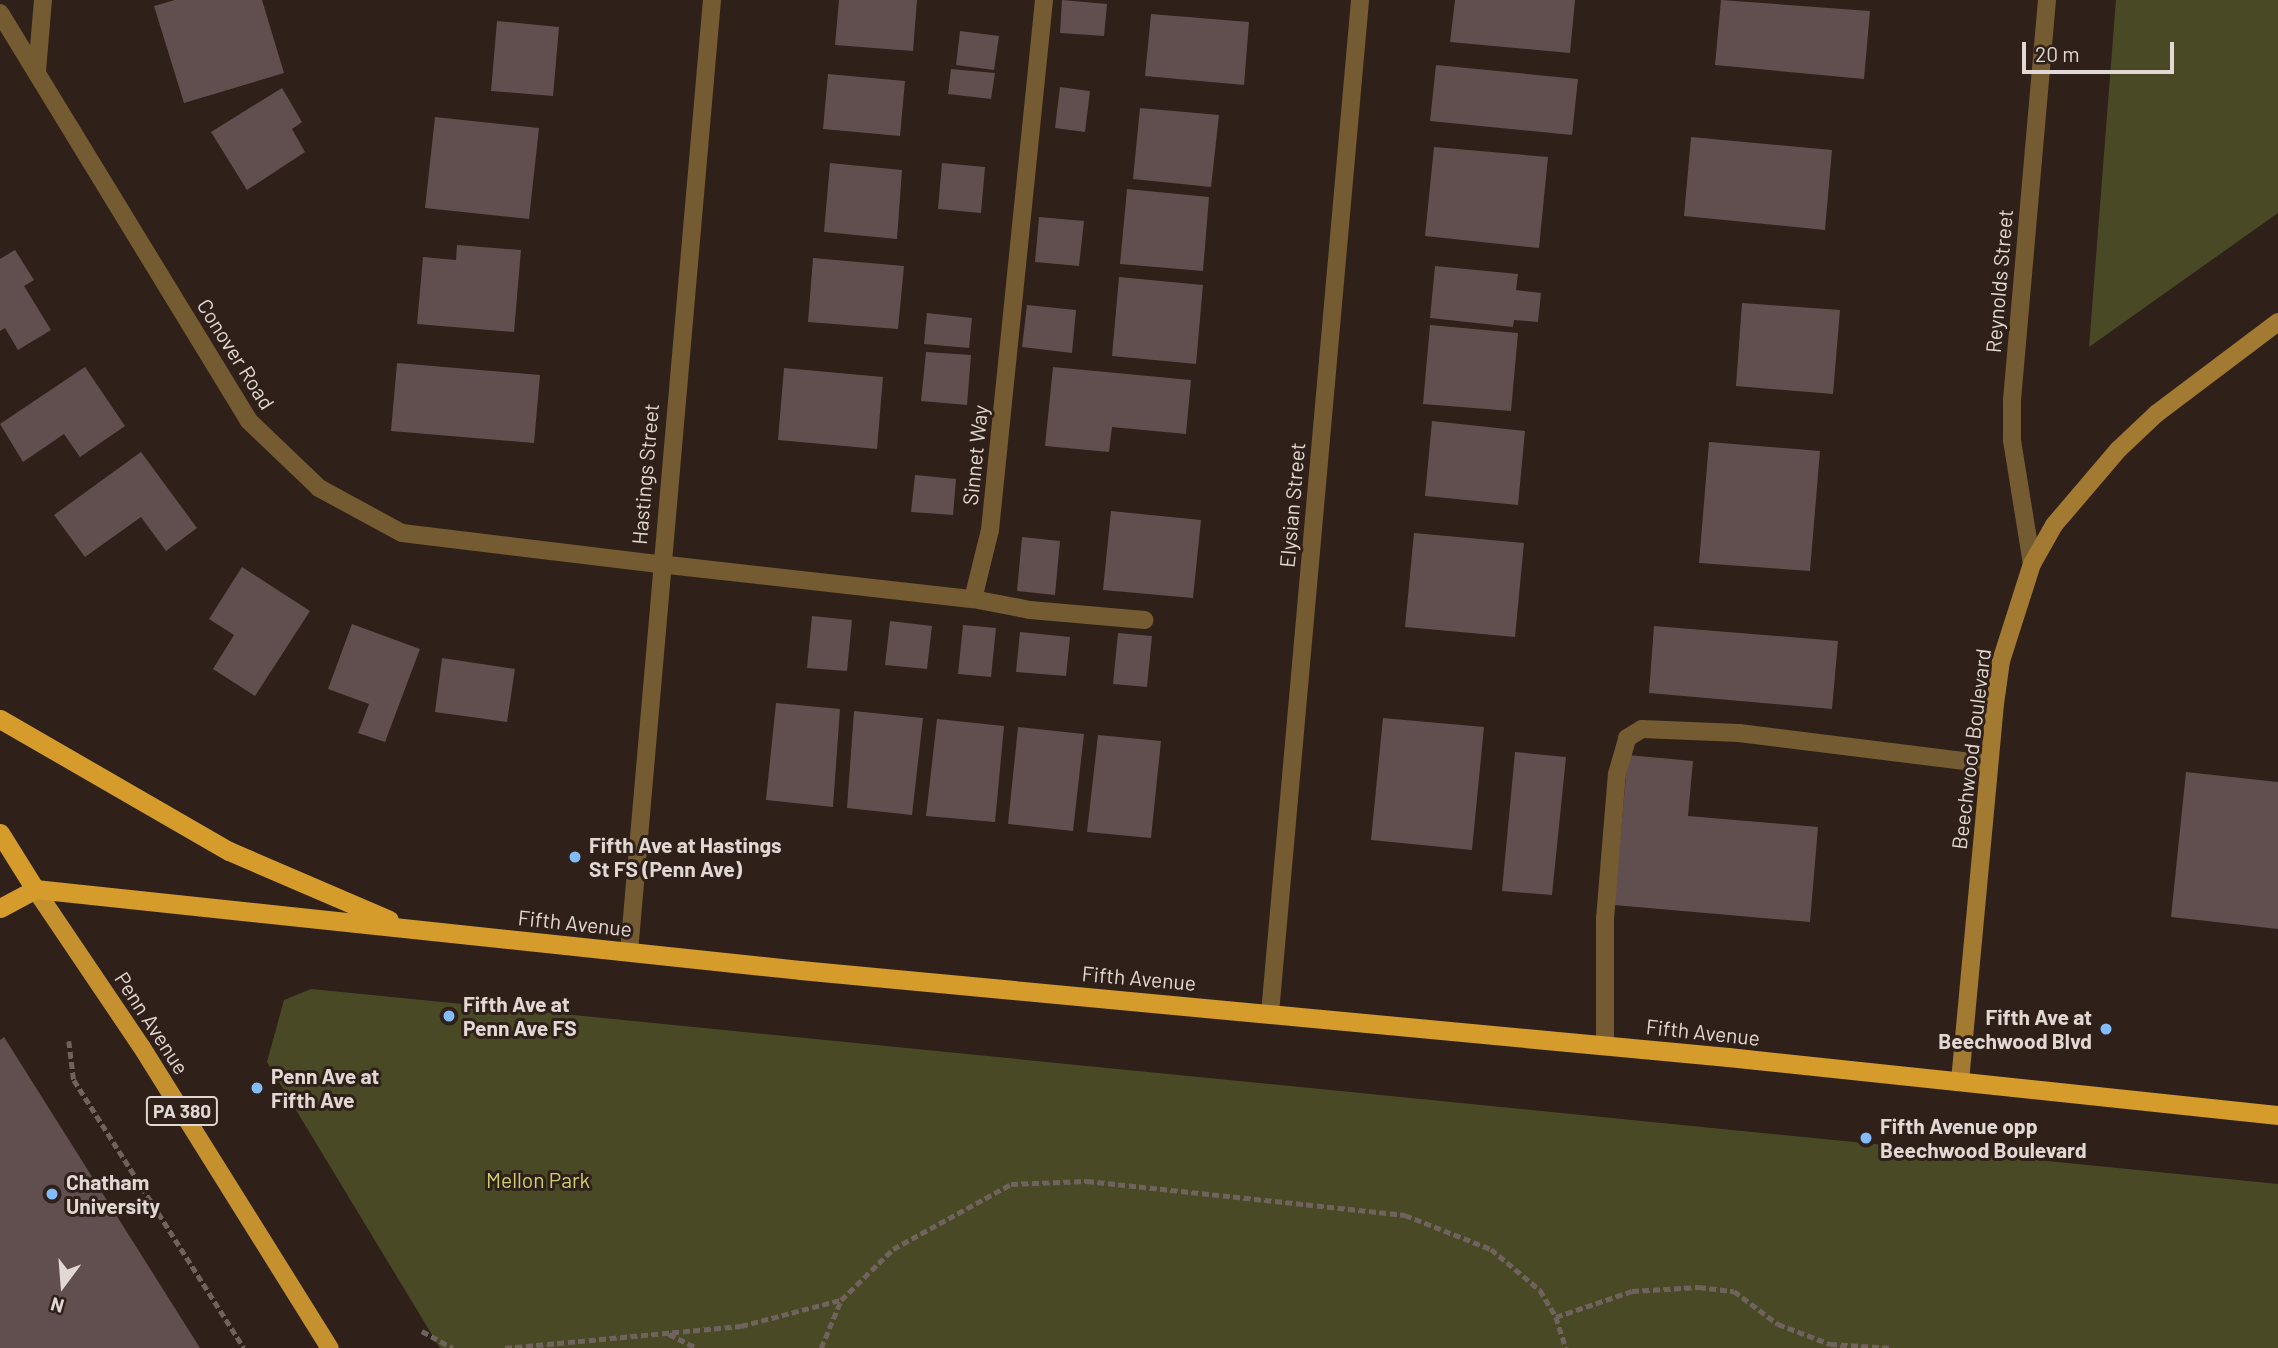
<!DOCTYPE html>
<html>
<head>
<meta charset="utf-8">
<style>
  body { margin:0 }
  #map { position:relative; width:2278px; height:1348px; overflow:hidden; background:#2f2019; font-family:Barlow,sans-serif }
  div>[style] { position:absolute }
  .green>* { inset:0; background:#494a25 }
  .building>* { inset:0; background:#614e4f }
  .path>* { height:4.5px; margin-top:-2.25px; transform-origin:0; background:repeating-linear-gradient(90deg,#70635d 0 7px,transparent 0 10.5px) }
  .service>* { height:18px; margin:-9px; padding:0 9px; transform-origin:9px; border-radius:9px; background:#745b32 }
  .minor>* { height:18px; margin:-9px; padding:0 9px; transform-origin:9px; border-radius:9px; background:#745b32 }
  .tertiary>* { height:18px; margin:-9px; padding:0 9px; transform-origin:9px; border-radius:9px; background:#745b32 }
  .secondary>* { height:18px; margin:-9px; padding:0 9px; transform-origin:9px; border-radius:9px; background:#a27a32 }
  .primary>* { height:18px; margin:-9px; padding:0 9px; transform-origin:9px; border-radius:9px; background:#c5912f }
  .trunk>* { height:19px; margin:-9.5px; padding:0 9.5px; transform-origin:9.5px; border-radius:9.5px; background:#d59c2c }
  .dots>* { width:19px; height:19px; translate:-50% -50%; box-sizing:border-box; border:4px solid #2f2019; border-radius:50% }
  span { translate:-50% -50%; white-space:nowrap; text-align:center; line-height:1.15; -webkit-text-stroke:6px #2f2019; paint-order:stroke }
  .shield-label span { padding:2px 5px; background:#2f2019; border:2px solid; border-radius:5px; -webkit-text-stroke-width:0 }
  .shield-label { font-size:19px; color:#e2d8d3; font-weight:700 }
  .street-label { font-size:21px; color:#e2d8d3 }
  .poi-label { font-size:21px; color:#e2d8d3; font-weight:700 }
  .left { translate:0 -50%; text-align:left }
  .right { translate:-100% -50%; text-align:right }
  .park-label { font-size:21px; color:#ccd071 }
  .north { position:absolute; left:28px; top:1250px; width:70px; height:70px; -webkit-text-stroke:5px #2f2019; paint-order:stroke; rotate:196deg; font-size:19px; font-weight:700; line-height:28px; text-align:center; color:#e2d8d3 }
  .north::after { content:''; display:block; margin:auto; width:24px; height:32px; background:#e2d8d3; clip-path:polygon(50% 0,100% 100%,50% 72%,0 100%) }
  .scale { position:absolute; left:2022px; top:42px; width:152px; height:32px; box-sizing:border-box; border:4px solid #e2d8d3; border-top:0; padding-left:9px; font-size:21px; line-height:24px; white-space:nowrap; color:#e2d8d3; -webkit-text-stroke:5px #2f2019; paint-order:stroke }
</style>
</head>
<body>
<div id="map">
  <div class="green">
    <i style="clip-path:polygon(2116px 0,2278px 0,2278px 213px,2089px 347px)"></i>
    <i style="clip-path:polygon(311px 989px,2278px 1184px,2278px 1348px,440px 1348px,267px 1062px,284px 1000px)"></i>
  </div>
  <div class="building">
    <i style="clip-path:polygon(175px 0,262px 0,284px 73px,184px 103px,154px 6px)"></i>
    <i style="clip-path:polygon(839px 0,917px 0,913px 51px,835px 45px)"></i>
    <i style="clip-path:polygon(1062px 0,1107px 4px,1104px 36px,1060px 33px)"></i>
    <i style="clip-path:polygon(1455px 0,1575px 0,1570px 53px,1450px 42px)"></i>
    <i style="clip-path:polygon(1721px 0,1870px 11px,1864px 79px,1715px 65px)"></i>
    <i style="clip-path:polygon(1151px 14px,1249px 22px,1244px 85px,1145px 76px)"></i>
    <i style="clip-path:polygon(497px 21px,559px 27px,553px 96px,491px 91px)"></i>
    <i style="clip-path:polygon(960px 31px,999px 36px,994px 70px,956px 65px)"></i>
    <i style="clip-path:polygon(1436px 65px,1578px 79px,1572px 135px,1430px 121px)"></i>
    <i style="clip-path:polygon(951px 69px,995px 73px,991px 99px,948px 94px)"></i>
    <i style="clip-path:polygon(828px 74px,905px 81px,900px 136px,823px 129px)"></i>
    <i style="clip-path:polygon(1060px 87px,1090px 91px,1085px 132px,1055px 128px)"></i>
    <i style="clip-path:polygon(282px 88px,302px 122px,292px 129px,305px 152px,247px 190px,211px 132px)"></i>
    <i style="clip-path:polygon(1140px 108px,1219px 115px,1211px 187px,1133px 179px)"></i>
    <i style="clip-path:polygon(435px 117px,539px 128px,529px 219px,425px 208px)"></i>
    <i style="clip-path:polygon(1691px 137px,1832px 150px,1825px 230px,1684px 216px)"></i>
    <i style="clip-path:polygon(1434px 147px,1548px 157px,1539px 248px,1425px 236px)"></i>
    <i style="clip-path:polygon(830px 163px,902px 170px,897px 239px,824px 232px)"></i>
    <i style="clip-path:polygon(942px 163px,985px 167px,981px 213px,938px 209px)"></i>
    <i style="clip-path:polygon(1127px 189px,1209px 197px,1203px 271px,1120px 264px)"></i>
    <i style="clip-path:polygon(1039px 217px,1084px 221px,1079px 266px,1035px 262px)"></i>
    <i style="clip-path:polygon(457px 245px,521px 250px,514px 332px,417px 324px,423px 257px,456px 260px)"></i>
    <i style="clip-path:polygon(15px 250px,34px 280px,24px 286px,51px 330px,18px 350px,5px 328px,0 331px,0 259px)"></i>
    <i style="clip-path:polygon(813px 258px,904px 266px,898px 329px,808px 322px)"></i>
    <i style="clip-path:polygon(1435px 266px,1518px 274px,1516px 290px,1541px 293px,1538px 322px,1514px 320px,1513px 327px,1430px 318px)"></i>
    <i style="clip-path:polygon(1119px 277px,1203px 285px,1196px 364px,1112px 356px)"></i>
    <i style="clip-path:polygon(1742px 303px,1840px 310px,1833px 394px,1736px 386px)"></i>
    <i style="clip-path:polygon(1027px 305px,1076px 310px,1072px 353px,1022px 347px)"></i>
    <i style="clip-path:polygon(927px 313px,972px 318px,969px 348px,924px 344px)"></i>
    <i style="clip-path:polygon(1430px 325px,1518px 333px,1511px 411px,1423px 404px)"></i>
    <i style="clip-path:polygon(926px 352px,971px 355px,967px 405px,921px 401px)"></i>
    <i style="clip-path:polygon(397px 363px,540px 375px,534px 443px,391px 431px)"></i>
    <i style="clip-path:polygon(85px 367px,125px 426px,80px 457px,64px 434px,23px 462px,0 424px)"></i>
    <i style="clip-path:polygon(1053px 367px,1191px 380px,1186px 434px,1112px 427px,1109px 452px,1045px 446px)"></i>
    <i style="clip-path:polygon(784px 368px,883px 377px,877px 449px,778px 440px)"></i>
    <i style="clip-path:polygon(1432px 421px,1525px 431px,1518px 505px,1425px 496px)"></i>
    <i style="clip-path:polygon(1709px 442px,1820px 451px,1810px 571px,1699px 563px)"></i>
    <i style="clip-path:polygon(141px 452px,197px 528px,166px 551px,141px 517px,85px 557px,54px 515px)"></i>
    <i style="clip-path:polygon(915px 475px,956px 479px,953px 515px,911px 512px)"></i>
    <i style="clip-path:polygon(1111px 511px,1201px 520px,1193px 598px,1103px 590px)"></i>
    <i style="clip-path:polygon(1414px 533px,1524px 543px,1515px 637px,1405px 627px)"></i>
    <i style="clip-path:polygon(1022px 537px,1060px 541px,1055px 595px,1017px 591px)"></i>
    <i style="clip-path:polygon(242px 567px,310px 611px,255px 696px,213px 669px,234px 635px,209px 619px)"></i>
    <i style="clip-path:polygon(812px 616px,852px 620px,847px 671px,807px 668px)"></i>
    <i style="clip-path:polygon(890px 621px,932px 626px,927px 669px,885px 665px)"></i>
    <i style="clip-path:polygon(352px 624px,420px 649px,385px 742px,358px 733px,369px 704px,328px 689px)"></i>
    <i style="clip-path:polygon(963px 625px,996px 628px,991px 677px,958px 674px)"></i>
    <i style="clip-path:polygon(1654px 626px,1838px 641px,1832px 709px,1649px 693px)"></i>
    <i style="clip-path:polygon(1020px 632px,1070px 637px,1066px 676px,1016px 672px)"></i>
    <i style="clip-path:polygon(1118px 633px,1152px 636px,1147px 687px,1113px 684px)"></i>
    <i style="clip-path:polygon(442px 658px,515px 669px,507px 722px,435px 712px)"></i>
    <i style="clip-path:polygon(776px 703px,840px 709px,833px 807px,766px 800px)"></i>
    <i style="clip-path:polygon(854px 711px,923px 718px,912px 815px,847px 808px)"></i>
    <i style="clip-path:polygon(1383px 718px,1484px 727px,1472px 850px,1371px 840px)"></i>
    <i style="clip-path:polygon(937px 719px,1004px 726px,995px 822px,926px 816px)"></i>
    <i style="clip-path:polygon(1018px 727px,1084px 734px,1073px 831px,1008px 824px)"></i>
    <i style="clip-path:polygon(1098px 735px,1161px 741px,1151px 838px,1087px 832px)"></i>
    <i style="clip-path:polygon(1515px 752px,1566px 757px,1552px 895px,1502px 891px)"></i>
    <i style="clip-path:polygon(1628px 755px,1693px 761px,1688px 816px,1818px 827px,1810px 922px,1614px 905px)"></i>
    <i style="clip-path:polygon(2186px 772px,2278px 782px,2278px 929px,2171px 917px)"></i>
    <i style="clip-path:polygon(4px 1037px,200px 1348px,0 1348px,0 1040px)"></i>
  </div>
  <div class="path">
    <i style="left:69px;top:1041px;width:39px;rotate:83deg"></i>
    <i style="left:74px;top:1080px;width:317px;rotate:57.6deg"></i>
    <i style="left:1556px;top:1317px;width:80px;rotate:-18.9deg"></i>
    <i style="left:1632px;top:1291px;width:67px;rotate:-3.4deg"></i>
    <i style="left:1699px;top:1287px;width:35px;rotate:7deg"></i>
    <i style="left:1734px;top:1291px;width:55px;rotate:36.9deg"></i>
    <i style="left:1778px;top:1324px;width:56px;rotate:21deg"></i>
    <i style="left:1830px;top:1344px;width:62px;rotate:3.7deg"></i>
    <i style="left:422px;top:1331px;width:35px;rotate:29deg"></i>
    <i style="left:669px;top:1334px;width:30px;rotate:27deg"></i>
    <i style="left:505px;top:1348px;width:237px;rotate:-5.3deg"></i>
    <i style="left:741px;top:1326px;width:102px;rotate:-14.7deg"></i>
    <i style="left:821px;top:1348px;width:52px;rotate:-67.4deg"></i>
    <i style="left:841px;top:1300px;width:73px;rotate:-44.4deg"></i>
    <i style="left:893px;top:1249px;width:135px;rotate:-28.8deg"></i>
    <i style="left:1011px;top:1184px;width:76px;rotate:-2.3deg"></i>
    <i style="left:1087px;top:1181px;width:320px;rotate:6.1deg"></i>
    <i style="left:1405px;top:1215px;width:92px;rotate:21.6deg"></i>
    <i style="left:1491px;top:1249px;width:64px;rotate:39.9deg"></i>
    <i style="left:1540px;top:1290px;width:31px;rotate:59deg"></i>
    <i style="left:1556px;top:1317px;width:33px;rotate:72deg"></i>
  </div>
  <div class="service">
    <i style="left:659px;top:564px;width:316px;rotate:6.4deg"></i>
    <i style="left:973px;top:599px;width:58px;rotate:10.9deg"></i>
    <i style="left:1030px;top:610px;width:115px;rotate:5deg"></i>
    <i style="left:973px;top:599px;width:71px;rotate:-76.2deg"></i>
    <i style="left:990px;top:530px;width:533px;rotate:-84.18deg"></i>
    <i style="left:1605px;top:1045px;width:126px;rotate:-90deg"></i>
    <i style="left:1605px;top:919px;width:145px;rotate:-85.3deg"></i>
    <i style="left:1617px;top:774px;width:37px;rotate:-74deg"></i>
    <i style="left:1627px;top:738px;width:17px;rotate:-31deg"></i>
    <i style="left:1642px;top:729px;width:97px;rotate:2.4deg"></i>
    <i style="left:1739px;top:733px;width:252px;rotate:7.1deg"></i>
  </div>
  <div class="minor">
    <i style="left:0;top:13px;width:478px;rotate:58.6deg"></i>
    <i style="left:249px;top:421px;width:97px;rotate:43.7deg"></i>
    <i style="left:319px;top:488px;width:94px;rotate:28.5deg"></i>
    <i style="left:402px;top:533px;width:259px;rotate:6.9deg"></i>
    <i style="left:37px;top:71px;width:71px;rotate:-85.2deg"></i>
    <i style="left:629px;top:952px;width:956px;rotate:-85.02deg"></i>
    <i style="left:1270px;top:1013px;width:1017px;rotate:-84.92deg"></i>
  </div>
  <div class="tertiary">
    <i style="left:2032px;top:564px;width:126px;rotate:-99.2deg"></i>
    <i style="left:2012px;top:440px;width:40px;rotate:-90deg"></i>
    <i style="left:2012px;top:400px;width:402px;rotate:-85deg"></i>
  </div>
  <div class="secondary">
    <i style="left:1960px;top:1081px;width:379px;rotate:-84.7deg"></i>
    <i style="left:1995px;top:704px;width:43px;rotate:-82.1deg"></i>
    <i style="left:2001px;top:661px;width:102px;rotate:-72.3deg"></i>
    <i style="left:2032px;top:564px;width:45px;rotate:-60.6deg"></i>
    <i style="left:2054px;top:525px;width:100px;rotate:-49.5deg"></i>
    <i style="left:2119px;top:449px;width:51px;rotate:-43.4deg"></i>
    <i style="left:2156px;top:414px;width:153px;rotate:-37deg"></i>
  </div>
  <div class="primary">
    <i style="left:35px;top:889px;width:189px;rotate:56deg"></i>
    <i style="left:141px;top:1046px;width:356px;rotate:58deg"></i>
  </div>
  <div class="trunk">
    <i style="left:0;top:719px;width:264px;rotate:30deg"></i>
    <i style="left:229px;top:851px;width:174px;rotate:23.3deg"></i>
    <i style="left:0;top:833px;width:66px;rotate:58deg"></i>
    <i style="left:0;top:908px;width:40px;rotate:-28deg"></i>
    <i style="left:35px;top:889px;width:769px;rotate:6.04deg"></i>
    <i style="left:800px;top:970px;width:932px;rotate:5.36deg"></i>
    <i style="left:1728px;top:1057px;width:553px;rotate:6.02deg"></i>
  </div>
  <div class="dots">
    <i style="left:575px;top:857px;background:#82bcfa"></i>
    <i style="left:449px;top:1016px;background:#82bcfa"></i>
    <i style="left:2106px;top:1029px;background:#82bcfa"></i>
    <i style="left:257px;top:1088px;background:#82bcfa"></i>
    <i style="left:1866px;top:1138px;background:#82bcfa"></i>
    <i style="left:52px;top:1194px;background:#82bcfa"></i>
  </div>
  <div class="shield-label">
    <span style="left:182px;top:1111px">PA 380</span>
  </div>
  <div class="street-label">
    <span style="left:1999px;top:281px;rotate:-85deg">Reynolds Street</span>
    <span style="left:236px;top:354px;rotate:58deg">Conover Road</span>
    <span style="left:975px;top:455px;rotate:-84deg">Sinnet Way</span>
    <span style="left:645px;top:474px;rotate:-85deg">Hastings Street</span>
    <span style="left:1292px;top:505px;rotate:-85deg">Elysian Street</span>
    <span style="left:1971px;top:749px;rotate:-83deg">Beechwood Boulevard</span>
    <span style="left:575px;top:923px;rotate:6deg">Fifth Avenue</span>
    <span style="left:1139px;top:978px;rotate:5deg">Fifth Avenue</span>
    <span style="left:152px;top:1023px;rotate:57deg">Penn Avenue</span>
    <span style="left:1703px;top:1032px;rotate:6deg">Fifth Avenue</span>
  </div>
  <div class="poi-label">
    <span class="left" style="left:589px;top:857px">Fifth Ave at Hastings<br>St FS (Penn Ave)</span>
    <span class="left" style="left:463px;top:1016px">Fifth Ave at<br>Penn Ave FS</span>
    <span class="right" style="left:2092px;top:1029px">Fifth Ave at<br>Beechwood Blvd</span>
    <span class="left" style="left:271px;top:1088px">Penn Ave at<br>Fifth Ave</span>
    <span class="left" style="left:1880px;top:1138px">Fifth Avenue opp<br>Beechwood Boulevard</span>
    <span class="left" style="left:66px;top:1194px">Chatham<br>University</span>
  </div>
  <div class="park-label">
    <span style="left:538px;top:1180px">Mellon Park</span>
  </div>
  <div class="north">N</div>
  <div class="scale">20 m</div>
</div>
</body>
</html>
